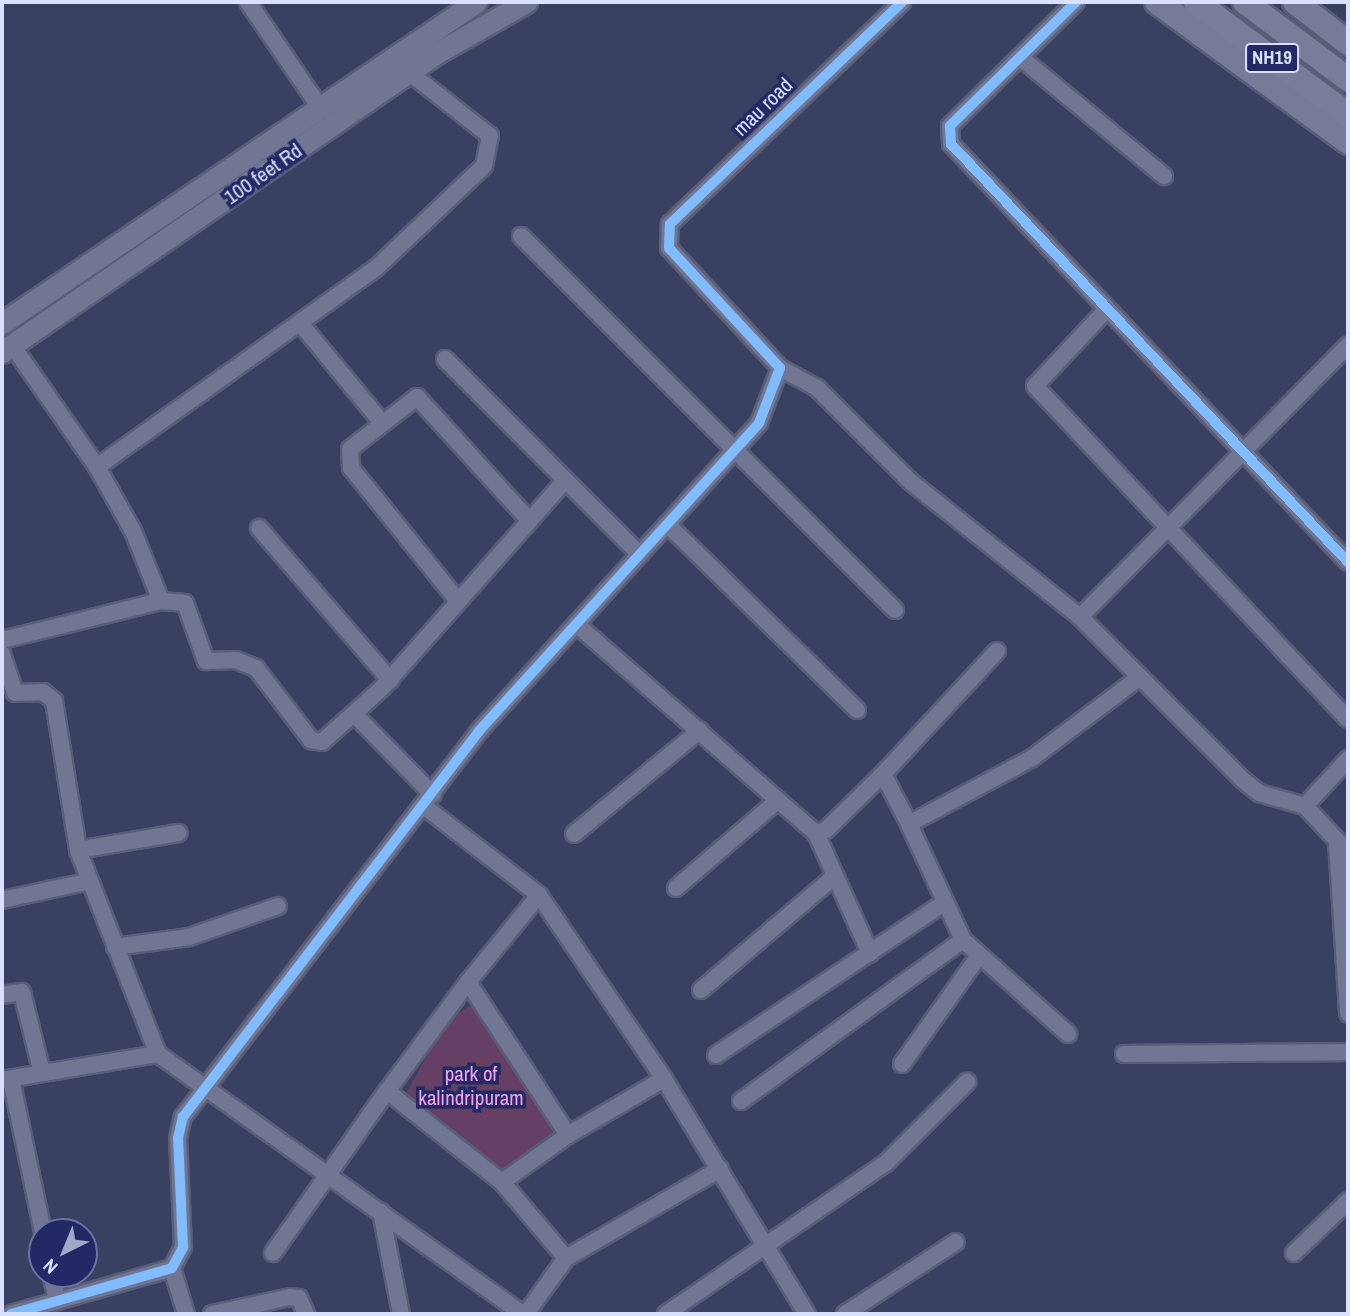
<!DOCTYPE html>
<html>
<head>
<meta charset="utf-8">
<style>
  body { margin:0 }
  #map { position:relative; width:1350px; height:1316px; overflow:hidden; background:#3a4061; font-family:"Archivo Narrow",sans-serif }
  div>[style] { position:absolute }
  .green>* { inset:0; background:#654064 }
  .roads { filter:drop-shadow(2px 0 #595e78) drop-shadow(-2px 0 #595e78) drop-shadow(0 2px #595e78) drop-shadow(0 -2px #595e78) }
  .minor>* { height:16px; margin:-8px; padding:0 8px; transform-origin:8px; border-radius:8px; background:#717793 }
  .secondary>* { height:21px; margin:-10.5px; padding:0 10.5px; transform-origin:10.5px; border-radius:10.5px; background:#717793 }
  .primary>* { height:24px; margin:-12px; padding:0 12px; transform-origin:12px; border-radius:12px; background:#767c98 }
  .trunk>* { height:24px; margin:-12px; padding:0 12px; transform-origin:12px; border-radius:12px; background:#787e9a }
  .cycleway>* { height:10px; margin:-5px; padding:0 5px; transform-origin:5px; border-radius:5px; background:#80bcff }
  span { translate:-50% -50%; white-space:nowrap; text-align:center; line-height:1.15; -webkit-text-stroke:7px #222964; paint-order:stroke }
  .shield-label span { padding:2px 5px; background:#222964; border:2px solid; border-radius:5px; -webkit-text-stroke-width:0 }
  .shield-label { font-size:19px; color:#d9e1ff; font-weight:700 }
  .street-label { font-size:21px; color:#d9e1ff }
  .park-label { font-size:21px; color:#f8a0e7 }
  .frame { position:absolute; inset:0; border:4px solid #d9e1ff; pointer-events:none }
  .north { position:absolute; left:28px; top:1218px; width:70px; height:70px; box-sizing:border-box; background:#222964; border:2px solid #6b73a2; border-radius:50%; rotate:223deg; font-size:19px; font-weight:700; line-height:28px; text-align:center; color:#d9e1ff }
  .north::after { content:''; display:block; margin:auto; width:24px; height:32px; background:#a1a9c8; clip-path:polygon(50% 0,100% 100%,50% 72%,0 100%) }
</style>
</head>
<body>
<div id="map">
  <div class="green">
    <i style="clip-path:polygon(479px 1000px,559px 1130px,500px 1173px,403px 1099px,447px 1020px)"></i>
  </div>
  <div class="roads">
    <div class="minor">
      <i style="left:248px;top:2px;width:126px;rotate:55.7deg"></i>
      <i style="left:1076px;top:2px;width:177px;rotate:135.5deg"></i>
      <i style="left:950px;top:126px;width:18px;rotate:87deg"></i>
      <i style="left:951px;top:144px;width:576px;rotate:46.48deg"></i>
      <i style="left:1020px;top:57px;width:187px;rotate:39.6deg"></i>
      <i style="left:521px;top:236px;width:529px;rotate:45deg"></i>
      <i style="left:1107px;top:309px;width:105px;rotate:133.1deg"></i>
      <i style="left:1035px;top:386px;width:457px;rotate:46.8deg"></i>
      <i style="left:300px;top:323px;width:129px;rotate:50.6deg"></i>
      <i style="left:445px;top:359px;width:275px;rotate:45.1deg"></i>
      <i style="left:780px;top:368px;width:42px;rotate:28.4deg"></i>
      <i style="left:817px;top:388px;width:133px;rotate:45deg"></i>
      <i style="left:911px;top:482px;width:216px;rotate:38.6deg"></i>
      <i style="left:1080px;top:617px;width:231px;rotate:45deg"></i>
      <i style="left:1243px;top:780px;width:21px;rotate:39deg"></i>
      <i style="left:1259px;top:793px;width:48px;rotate:15.8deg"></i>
      <i style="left:97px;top:467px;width:341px;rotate:-35.5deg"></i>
      <i style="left:375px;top:269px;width:150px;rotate:-43.4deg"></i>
      <i style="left:484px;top:166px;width:31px;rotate:-79deg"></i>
      <i style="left:490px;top:136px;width:103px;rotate:-141.7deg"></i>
      <i style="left:667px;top:524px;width:266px;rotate:44.4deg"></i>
      <i style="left:259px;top:528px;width:201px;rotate:49.2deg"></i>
      <i style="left:161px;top:601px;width:24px;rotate:5deg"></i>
      <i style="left:185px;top:603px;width:62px;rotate:70.1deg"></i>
      <i style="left:206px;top:661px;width:30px;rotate:-2deg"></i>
      <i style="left:236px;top:660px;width:22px;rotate:22deg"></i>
      <i style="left:256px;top:668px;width:91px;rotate:52.6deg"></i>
      <i style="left:311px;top:740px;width:11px;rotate:10deg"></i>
      <i style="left:322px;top:742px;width:82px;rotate:-42deg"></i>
      <i style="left:383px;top:687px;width:272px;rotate:-48.6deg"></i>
      <i style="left:458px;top:601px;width:171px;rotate:-128.8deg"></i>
      <i style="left:351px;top:468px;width:19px;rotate:-93deg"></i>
      <i style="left:350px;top:449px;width:85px;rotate:-37.8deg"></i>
      <i style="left:417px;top:397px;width:166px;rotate:47.7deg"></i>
      <i style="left:1080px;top:617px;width:382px;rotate:-45.4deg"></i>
      <i style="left:576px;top:624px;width:318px;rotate:41.1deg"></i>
      <i style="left:816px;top:833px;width:10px;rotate:-17deg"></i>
      <i style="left:826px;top:830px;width:80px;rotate:-44.5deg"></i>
      <i style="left:2px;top:640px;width:164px;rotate:-13.8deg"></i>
      <i style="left:161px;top:601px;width:75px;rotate:-111.8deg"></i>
      <i style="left:133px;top:531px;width:73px;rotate:-119.4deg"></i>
      <i style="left:97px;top:467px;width:149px;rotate:-124.9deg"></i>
      <i style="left:997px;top:651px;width:168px;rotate:132.8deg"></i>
      <i style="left:883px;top:774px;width:56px;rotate:62.5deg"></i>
      <i style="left:909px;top:824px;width:140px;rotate:-28.2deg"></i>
      <i style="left:1032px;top:758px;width:135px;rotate:-36.9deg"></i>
      <i style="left:2px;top:654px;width:41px;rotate:71.6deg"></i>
      <i style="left:15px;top:693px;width:28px;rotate:-2deg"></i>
      <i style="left:43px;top:692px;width:14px;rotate:39deg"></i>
      <i style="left:54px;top:701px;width:151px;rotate:80.8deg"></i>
      <i style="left:78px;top:850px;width:219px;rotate:68.6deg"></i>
      <i style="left:356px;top:716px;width:110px;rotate:45.7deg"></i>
      <i style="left:425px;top:807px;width:144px;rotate:37.7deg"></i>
      <i style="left:539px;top:895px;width:222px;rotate:55.8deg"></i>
      <i style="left:664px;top:1079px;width:275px;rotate:58.7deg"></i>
      <i style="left:909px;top:824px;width:128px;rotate:65deg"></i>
      <i style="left:963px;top:940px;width:141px;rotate:41.8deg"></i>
      <i style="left:816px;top:833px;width:132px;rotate:65.8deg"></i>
      <i style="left:574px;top:834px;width:163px;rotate:-39.5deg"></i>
      <i style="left:1337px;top:842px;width:172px;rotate:86.3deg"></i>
      <i style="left:1344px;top:848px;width:57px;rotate:-132.9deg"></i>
      <i style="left:1305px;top:806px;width:64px;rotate:-47.5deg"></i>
      <i style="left:78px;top:850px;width:102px;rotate:-9.6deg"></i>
      <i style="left:676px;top:888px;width:132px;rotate:-40.7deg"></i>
      <i style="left:2px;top:900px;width:90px;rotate:-12.2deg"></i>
      <i style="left:115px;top:947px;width:75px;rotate:-7.7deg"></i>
      <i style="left:189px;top:937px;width:94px;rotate:-19.2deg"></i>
      <i style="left:468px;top:982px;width:112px;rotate:-50.8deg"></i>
      <i style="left:701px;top:990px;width:176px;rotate:-40.4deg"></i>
      <i style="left:2px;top:995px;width:20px;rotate:-9deg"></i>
      <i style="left:22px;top:992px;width:83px;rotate:76.1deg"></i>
      <i style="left:1124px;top:1054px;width:224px;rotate:-0.5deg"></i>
      <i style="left:716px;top:1055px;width:274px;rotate:-33.7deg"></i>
      <i style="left:902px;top:1064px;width:131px;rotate:-54.6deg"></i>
      <i style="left:11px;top:1079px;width:156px;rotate:78.2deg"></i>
      <i style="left:2px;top:1080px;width:158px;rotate:-9.5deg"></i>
      <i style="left:158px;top:1054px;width:447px;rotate:35.5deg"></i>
      <i style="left:741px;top:1101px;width:274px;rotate:-36deg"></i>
      <i style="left:568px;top:1135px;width:111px;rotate:-30.3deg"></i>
      <i style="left:502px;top:1182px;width:81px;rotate:-35.5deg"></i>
      <i style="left:568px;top:1135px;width:183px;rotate:-123.2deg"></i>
      <i style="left:468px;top:982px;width:136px;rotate:126.6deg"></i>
      <i style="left:387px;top:1091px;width:147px;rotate:38.4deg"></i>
      <i style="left:502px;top:1182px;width:99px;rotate:49.9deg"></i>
      <i style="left:566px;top:1258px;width:69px;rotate:125.5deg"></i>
      <i style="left:381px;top:1212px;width:104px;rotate:78.9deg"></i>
      <i style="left:273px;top:1253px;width:198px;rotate:-54.9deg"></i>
      <i style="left:1294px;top:1253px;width:75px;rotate:-43.9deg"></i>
      <i style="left:566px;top:1258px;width:178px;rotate:-30deg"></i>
      <i style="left:172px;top:1268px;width:48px;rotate:73.1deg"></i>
      <i style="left:51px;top:1274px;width:28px;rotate:77deg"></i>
      <i style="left:11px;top:1314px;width:167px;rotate:-15.9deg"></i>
      <i style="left:172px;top:1268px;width:24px;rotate:-62deg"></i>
      <i style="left:183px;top:1247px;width:109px;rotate:-92.6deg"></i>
      <i style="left:178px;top:1138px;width:22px;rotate:-77deg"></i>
      <i style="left:183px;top:1117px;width:486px;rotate:-52.5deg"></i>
      <i style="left:479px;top:731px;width:416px;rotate:-47.7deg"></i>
      <i style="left:759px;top:423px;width:59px;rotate:-69.1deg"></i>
      <i style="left:780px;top:368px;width:163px;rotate:-132.8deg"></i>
      <i style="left:669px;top:248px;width:24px;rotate:-88deg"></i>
      <i style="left:670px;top:224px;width:321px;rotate:-43.7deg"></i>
      <i style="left:212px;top:1314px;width:80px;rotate:-12.3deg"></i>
      <i style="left:290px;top:1297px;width:9px;rotate:6deg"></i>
      <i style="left:299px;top:1298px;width:17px;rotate:66deg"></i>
      <i style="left:666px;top:1314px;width:267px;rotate:-34.5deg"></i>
      <i style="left:886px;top:1163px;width:115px;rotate:-45deg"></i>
      <i style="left:845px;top:1314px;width:132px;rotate:-33deg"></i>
    </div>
    <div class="secondary">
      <i style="left:2px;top:323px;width:572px;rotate:-34.11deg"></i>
      <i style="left:2px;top:352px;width:526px;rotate:-34.54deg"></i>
      <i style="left:435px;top:54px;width:105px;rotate:-29.7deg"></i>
    </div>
    <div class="primary">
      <i style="left:1157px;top:2px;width:237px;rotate:36.2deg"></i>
      <i style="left:1295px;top:2px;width:67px;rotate:37.7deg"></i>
    </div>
    <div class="trunk">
      <i style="left:1196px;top:2px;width:189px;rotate:36.6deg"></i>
      <i style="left:1245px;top:2px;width:129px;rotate:36.8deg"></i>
    </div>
  </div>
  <div class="cycleway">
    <i style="left:1076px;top:2px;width:177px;rotate:135.5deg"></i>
    <i style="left:950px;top:126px;width:18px;rotate:87deg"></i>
    <i style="left:951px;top:144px;width:576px;rotate:46.48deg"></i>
    <i style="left:11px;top:1314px;width:167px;rotate:-15.9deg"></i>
    <i style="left:172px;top:1268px;width:24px;rotate:-62deg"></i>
    <i style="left:183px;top:1247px;width:109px;rotate:-92.6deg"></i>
    <i style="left:178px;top:1138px;width:22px;rotate:-77deg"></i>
    <i style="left:183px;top:1117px;width:486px;rotate:-52.5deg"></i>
    <i style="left:479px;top:731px;width:416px;rotate:-47.7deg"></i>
    <i style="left:759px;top:423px;width:59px;rotate:-69.1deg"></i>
    <i style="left:780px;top:368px;width:163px;rotate:-132.8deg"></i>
    <i style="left:669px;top:248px;width:24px;rotate:-88deg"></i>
    <i style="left:670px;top:224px;width:321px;rotate:-43.7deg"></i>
  </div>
  <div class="shield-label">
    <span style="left:1272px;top:58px">NH19</span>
  </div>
  <div class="street-label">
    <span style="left:763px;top:107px;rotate:-44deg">mau road</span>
    <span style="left:263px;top:174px;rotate:-35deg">100 feet Rd</span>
  </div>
  <div class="park-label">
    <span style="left:471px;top:1086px">park of<br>kalindripuram</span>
  </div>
  <div class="frame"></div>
  <div class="north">N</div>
</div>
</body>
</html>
